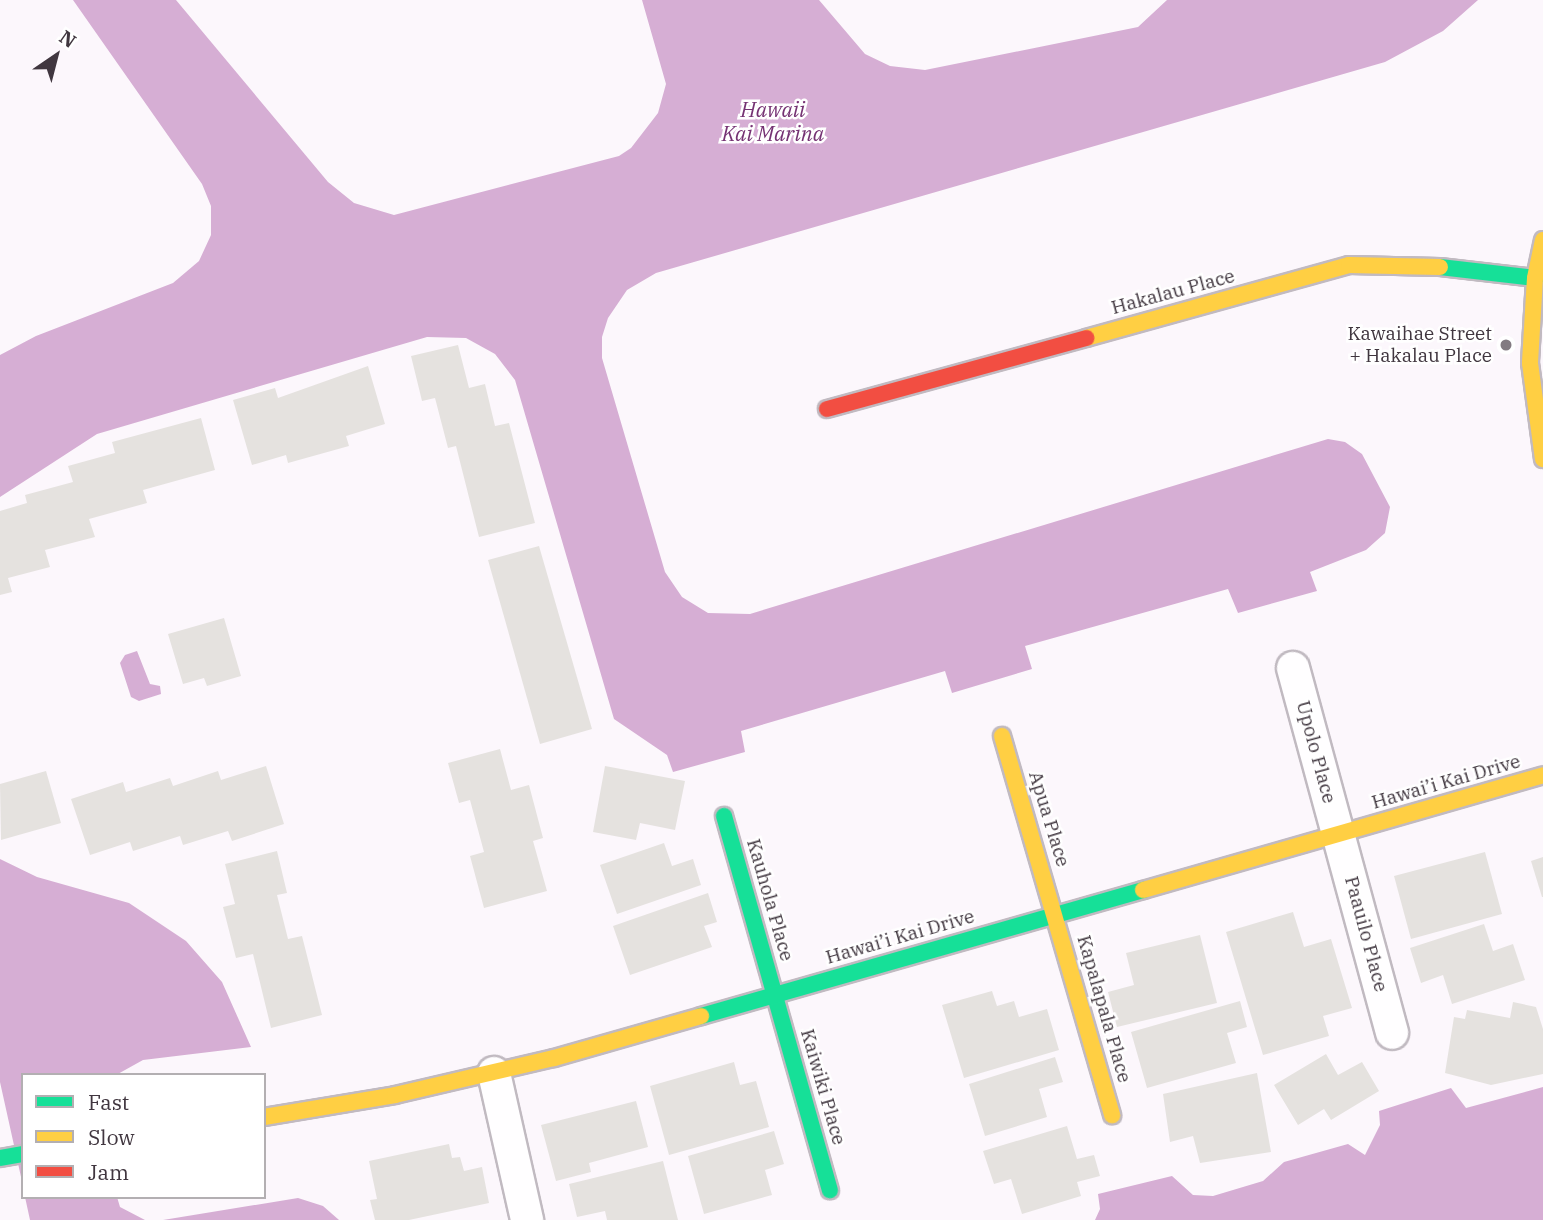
<!DOCTYPE html>
<html>
<head>
<meta charset="utf-8">
<style>
  body { margin:0 }
  #map { position:relative; width:1543px; height:1220px; overflow:hidden; background:#fcf7fc; font-family:"IBM Plex Serif",serif }
  div>[style] { position:absolute }
  .water>* { inset:0; background:#d6aed4 }
  .building>* { inset:0; background:#e5e2df }
  .roads { filter:drop-shadow(2px 0 #c1bac1) drop-shadow(-2px 0 #c1bac1) drop-shadow(0 2px #c1bac1) drop-shadow(0 -2px #c1bac1) }
  .street>* { height:32px; margin:-16px; padding:0 16px; transform-origin:16px; border-radius:16px; background:#fffeff }
  .fast>* { height:16px; margin:-8px; padding:0 8px; transform-origin:8px; border-radius:8px; background:#16e098 }
  .slow>* { height:16px; margin:-8px; padding:0 8px; transform-origin:8px; border-radius:8px; background:#ffcf43 }
  .jam>* { height:16px; margin:-8px; padding:0 8px; transform-origin:8px; border-radius:8px; background:#f24e42 }
  .dots>* { width:19px; height:19px; translate:-50% -50%; box-sizing:border-box; border:4px solid #fff; border-radius:50% }
  span { translate:-50% -50%; white-space:nowrap; text-align:center; line-height:1.15; -webkit-text-stroke:5px #fff; paint-order:stroke }
  .street-label { font-size:19px; color:#40363f }
  .poi-label { font-size:19px; color:#40363f }
  .right { translate:-100% -50%; text-align:right }
  .water-label { font-size:21px; color:#753273; font-style:italic }
  .legend { position:absolute; left:21px; top:1073px; width:245px; height:126px; box-sizing:border-box; background:#fff; border:2px solid #b3afb2; margin:0; padding:9px 12px; list-style:none; font-size:21px; color:#40363f }
  .legend li { display:flex; align-items:center; gap:14px; height:35px }
  .legend b { width:35px; border:2px solid #b3afb2 }
  .north { position:absolute; left:21px; top:21px; width:70px; height:70px; -webkit-text-stroke:5px #fff; paint-order:stroke; rotate:35deg; font-size:19px; font-weight:700; line-height:28px; text-align:center; color:#40363f }
  .north::after { content:''; display:block; margin:auto; width:24px; height:32px; background:#40363f; clip-path:polygon(50% 0,100% 100%,50% 72%,0 100%) }
</style>
</head>
<body>
<div id="map">
  <div class="water">
    <i style="clip-path:polygon(73px 0,176px 0,328px 182px,354px 203px,394px 215px,619px 156px,631px 148px,658px 113px,666px 84px,642px 0,819px 0,865px 54px,890px 66px,925px 70px,1138px 27px,1167px 0,1478px 0,1443px 31px,1385px 62px,656px 273px,627px 290px,608px 318px,602px 337px,602px 358px,665px 572px,682px 597px,708px 613px,750px 614px,1328px 439px,1345px 442px,1362px 454px,1390px 507px,1385px 533px,1366px 550px,1310px 572px,1317px 591px,1238px 613px,1228px 589px,1025px 646px,1032px 669px,952px 693px,945px 671px,741px 731px,745px 752px,673px 772px,667px 755px,614px 719px,515px 380px,495px 354px,466px 338px,427px 337px,97px 434px,0 497px,0 355px,36px 336px,173px 283px,199px 261px,211px 235px,211px 206px,202px 184px)"></i>
    <i style="clip-path:polygon(137px 651px,150px 684px,160px 686px,161px 694px,139px 701px,131px 697px,120px 663px,125px 655px)"></i>
    <i style="clip-path:polygon(0 859px,37px 877px,129px 903px,186px 941px,222px 982px,251px 1047px,143px 1060px,116px 1075px,23px 1075px,23px 1186px,0 1082px)"></i>
    <i style="clip-path:polygon(1543px 1087px,1543px 1220px,1095px 1220px,1100px 1209px,1098px 1194px,1172px 1176px,1193px 1195px,1213px 1196px,1263px 1181px,1284px 1162px,1348px 1144px,1365px 1155px,1380px 1125px,1379px 1111px,1451px 1088px,1466px 1108px)"></i>
    <i style="clip-path:polygon(25px 1197px,117px 1197px,120px 1207px,145px 1220px,30px 1220px)"></i>
    <i style="clip-path:polygon(298px 1198px,323px 1206px,339px 1220px,163px 1220px)"></i>
  </div>
  <div class="building">
    <i style="clip-path:polygon(458px 345px,469px 388px,485px 384px,495px 426px,509px 423px,535px 523px,479px 537px,456px 446px,448px 448px,435px 398px,422px 401px,411px 356px)"></i>
    <i style="clip-path:polygon(368px 366px,385px 424px,346px 436px,349px 446px,288px 463px,286px 455px,252px 465px,233px 400px,275px 388px,278px 398px)"></i>
    <i style="clip-path:polygon(201px 418px,215px 470px,143px 490px,147px 503px,89px 519px,95px 537px,45px 550px,50px 567px,8px 578px,12px 592px,0 595px,0 511px,27px 503px,25px 495px,73px 482px,68px 466px,115px 453px,112px 442px)"></i>
    <i style="clip-path:polygon(539px 546px,592px 729px,540px 744px,488px 560px)"></i>
    <i style="clip-path:polygon(224px 618px,241px 676px,207px 686px,204px 678px,183px 684px,168px 634px)"></i>
    <i style="clip-path:polygon(500px 749px,511px 790px,529px 785px,543px 838px,533px 841px,547px 891px,484px 908px,470px 856px,484px 852px,470px 800px,459px 803px,448px 763px)"></i>
    <i style="clip-path:polygon(266px 766px,284px 824px,232px 841px,228px 831px,183px 845px,180px 836px,133px 851px,130px 842px,90px 855px,71px 799px,123px 782px,126px 792px,170px 778px,173px 786px,218px 771px,221px 780px)"></i>
    <i style="clip-path:polygon(605px 766px,685px 781px,675px 830px,640px 823px,636px 840px,593px 832px)"></i>
    <i style="clip-path:polygon(46px 771px,61px 823px,1px 840px,0 784px)"></i>
    <i style="clip-path:polygon(664px 843px,672px 866px,693px 859px,701px 885px,617px 914px,600px 865px)"></i>
    <i style="clip-path:polygon(277px 851px,287px 893px,277px 895px,288px 939px,302px 936px,322px 1015px,271px 1028px,253px 954px,236px 958px,223px 907px,235px 904px,225px 864px)"></i>
    <i style="clip-path:polygon(1485px 852px,1502px 914px,1411px 939px,1394px 876px)"></i>
    <i style="clip-path:polygon(1543px 857px,1543px 897px,1542px 897px,1531px 861px)"></i>
    <i style="clip-path:polygon(708px 893px,717px 922px,704px 926px,712px 947px,630px 975px,613px 926px)"></i>
    <i style="clip-path:polygon(1293px 912px,1304px 947px,1331px 939px,1352px 1008px,1323px 1016px,1329px 1036px,1263px 1055px,1226px 932px)"></i>
    <i style="clip-path:polygon(1484px 924px,1493px 951px,1513px 944px,1525px 980px,1452px 1004px,1443px 975px,1421px 983px,1410px 948px)"></i>
    <i style="clip-path:polygon(1200px 935px,1217px 1003px,1117px 1027px,1108px 992px,1134px 985px,1126px 953px)"></i>
    <i style="clip-path:polygon(992px 991px,997px 1006px,1014px 1001px,1019px 1017px,1047px 1009px,1059px 1050px,964px 1078px,942px 1005px)"></i>
    <i style="clip-path:polygon(1240px 1001px,1247px 1027px,1227px 1033px,1236px 1063px,1147px 1088px,1131px 1032px)"></i>
    <i style="clip-path:polygon(1513px 1002px,1536px 1007px,1543px 1029px,1543px 1074px,1491px 1085px,1445px 1073px,1454px 1017px,1465px 1019px,1467px 1010px,1510px 1018px)"></i>
    <i style="clip-path:polygon(1326px 1054px,1338px 1075px,1362px 1062px,1379px 1091px,1331px 1120px,1324px 1109px,1298px 1125px,1274px 1085px)"></i>
    <i style="clip-path:polygon(1055px 1057px,1063px 1082px,1039px 1089px,1047px 1117px,985px 1136px,969px 1084px)"></i>
    <i style="clip-path:polygon(734px 1062px,740px 1085px,756px 1081px,769px 1127px,669px 1155px,650px 1086px)"></i>
    <i style="clip-path:polygon(1257px 1073px,1271px 1152px,1200px 1163px,1193px 1136px,1170px 1142px,1163px 1094px)"></i>
    <i style="clip-path:polygon(636px 1101px,648px 1147px,589px 1163px,591px 1172px,556px 1181px,541px 1125px)"></i>
    <i style="clip-path:polygon(1067px 1126px,1077px 1159px,1094px 1155px,1100px 1176px,1077px 1182px,1081px 1196px,1022px 1214px,1011px 1179px,994px 1184px,983px 1151px)"></i>
    <i style="clip-path:polygon(774px 1131px,784px 1164px,765px 1170px,772px 1195px,704px 1214px,688px 1156px)"></i>
    <i style="clip-path:polygon(449px 1144px,452px 1158px,460px 1157px,464px 1171px,482px 1167px,489px 1203px,409px 1220px,375px 1220px,370px 1200px,377px 1199px,369px 1161px)"></i>
    <i style="clip-path:polygon(663px 1161px,678px 1220px,607px 1220px,605px 1211px,577px 1217px,569px 1184px)"></i>
  </div>
  <div class="roads">
    <div class="street">
      <i style="left:1293px;top:668px;width:378px;rotate:74.8deg"></i>
      <i style="left:494px;top:1073px;width:151px;rotate:77.3deg"></i>
    </div>
    <div class="fast">
      <i style="left:1440px;top:267px;width:96px;rotate:6.6deg"></i>
      <i style="left:724px;top:816px;width:389px;rotate:74.2deg"></i>
      <i style="left:701px;top:1016px;width:460px;rotate:-15.9deg"></i>
      <i style="left:0;top:1158px;width:23px;rotate:-10deg"></i>
    </div>
    <div class="slow">
      <i style="left:1543px;top:240px;width:39px;rotate:102deg"></i>
      <i style="left:1535px;top:278px;width:85px;rotate:93.4deg"></i>
      <i style="left:1530px;top:363px;width:97px;rotate:82.3deg"></i>
      <i style="left:1086px;top:338px;width:273px;rotate:-15.5deg"></i>
      <i style="left:1349px;top:265px;width:91px;rotate:1.3deg"></i>
      <i style="left:1002px;top:736px;width:395px;rotate:73.8deg"></i>
      <i style="left:1143px;top:890px;width:416px;rotate:-16deg"></i>
      <i style="left:264px;top:1117px;width:133px;rotate:-9.5deg"></i>
      <i style="left:395px;top:1095px;width:163px;rotate:-13.1deg"></i>
      <i style="left:554px;top:1058px;width:153px;rotate:-15.9deg"></i>
    </div>
    <div class="jam">
      <i style="left:827px;top:409px;width:269px;rotate:-15.3deg"></i>
    </div>
  </div>
  <div class="dots">
    <i style="left:1506px;top:345px;background:#827a81"></i>
  </div>
  <div class="street-label">
    <span style="left:1173px;top:292px;rotate:-15deg">Hakalau Place</span>
    <span style="left:1316px;top:752px;rotate:75deg">Upolo Place</span>
    <span style="left:1446px;top:782px;rotate:-16deg">Hawai’i Kai Drive</span>
    <span style="left:1049px;top:819px;rotate:73deg">Apua Place</span>
    <span style="left:770px;top:900px;rotate:74deg">Kauhola Place</span>
    <span style="left:1366px;top:934px;rotate:75deg">Paauilo Place</span>
    <span style="left:900px;top:937px;rotate:-16deg">Hawai’i Kai Drive</span>
    <span style="left:1104px;top:1009px;rotate:74deg">Kapalapala Place</span>
    <span style="left:823px;top:1087px;rotate:74deg">Kaiwiki Place</span>
  </div>
  <div class="poi-label">
    <span class="right" style="left:1492px;top:345px">Kawaihae Street<br>+ Hakalau Place</span>
  </div>
  <div class="water-label">
    <span style="left:773px;top:121px">Hawaii<br>Kai Marina</span>
  </div>
  <ul class="legend">
  <li><b style="height:9px;background:#16e098"></b>Fast</li>
  <li><b style="height:9px;background:#ffcf43"></b>Slow</li>
  <li><b style="height:9px;background:#f24e42"></b>Jam</li>
  </ul>
  <div class="north">N</div>
</div>
</body>
</html>
